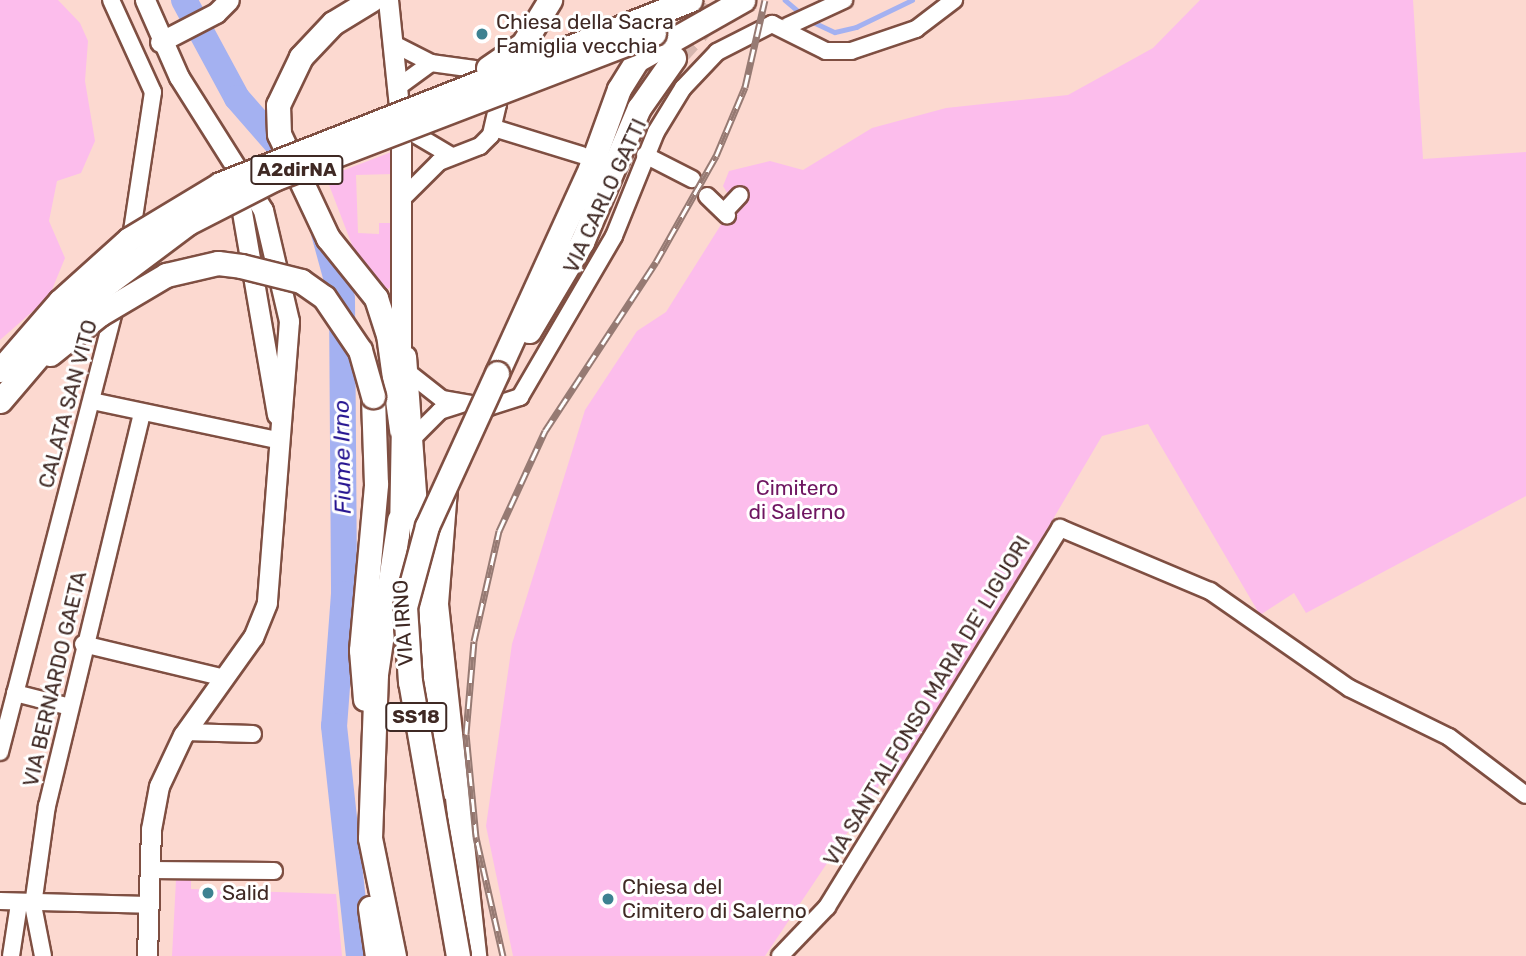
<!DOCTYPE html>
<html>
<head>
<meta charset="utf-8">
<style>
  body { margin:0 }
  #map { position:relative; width:1526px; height:956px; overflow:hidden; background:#fcd9d0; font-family:Rubik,sans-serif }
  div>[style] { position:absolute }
  .green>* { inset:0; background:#fcbdec }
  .stream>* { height:4.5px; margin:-2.25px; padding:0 2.25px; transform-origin:2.25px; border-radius:2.25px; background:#a4b1f1 }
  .river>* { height:26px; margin:-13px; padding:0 13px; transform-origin:13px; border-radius:13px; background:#a4b1f1 }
  .highway-tunnel>* { height:23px; margin-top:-11.5px; transform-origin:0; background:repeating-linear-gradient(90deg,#d6b6ae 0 23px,transparent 0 34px) }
  .roads { filter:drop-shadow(2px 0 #7f4f42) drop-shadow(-2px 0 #7f4f42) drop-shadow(0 2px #7f4f42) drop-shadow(0 -2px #7f4f42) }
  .minor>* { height:16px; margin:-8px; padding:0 8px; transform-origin:8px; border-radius:8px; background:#fff }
  .major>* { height:19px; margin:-9.5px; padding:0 9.5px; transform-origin:9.5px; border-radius:9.5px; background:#fff }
  .highway>* { height:23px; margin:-11.5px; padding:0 11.5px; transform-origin:11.5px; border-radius:11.5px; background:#fff }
  .rail>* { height:7px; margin-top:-3.5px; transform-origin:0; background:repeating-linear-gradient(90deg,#fff 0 13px,#967a73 0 26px); box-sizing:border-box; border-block:2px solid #967a73 }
  .bridges { filter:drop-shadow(2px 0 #7f4f42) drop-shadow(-2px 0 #7f4f42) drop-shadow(0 2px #7f4f42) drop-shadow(0 -2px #7f4f42) }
  .highway-bridge>* { height:23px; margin:-11.5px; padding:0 11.5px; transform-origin:11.5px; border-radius:11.5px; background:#fff }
  .dots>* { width:19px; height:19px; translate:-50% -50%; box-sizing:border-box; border:4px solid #fff; border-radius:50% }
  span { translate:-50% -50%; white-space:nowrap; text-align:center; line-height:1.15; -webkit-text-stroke:6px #fff; paint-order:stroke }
  .shield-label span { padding:2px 5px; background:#fff; border:2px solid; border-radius:5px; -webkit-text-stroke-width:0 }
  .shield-label { font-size:19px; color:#3f2924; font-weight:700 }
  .poi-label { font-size:21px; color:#3f2924 }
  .left { translate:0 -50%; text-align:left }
  .street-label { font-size:21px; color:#3f2924 }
  .park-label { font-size:21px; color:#6f1661 }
  .water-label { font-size:23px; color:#261591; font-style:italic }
</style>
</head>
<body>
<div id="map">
  <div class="green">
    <i style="clip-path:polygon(0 0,58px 0,80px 23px,88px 41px,85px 81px,95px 141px,81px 173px,57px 181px,49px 221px,65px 258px,49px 297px,0 340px)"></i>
    <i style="clip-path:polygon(1200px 0,1413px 0,1423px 159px,1526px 152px,1526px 496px,1306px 613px,1294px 593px,1260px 615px,1148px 424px,1102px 436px,897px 784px,884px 778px,765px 956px,513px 956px,486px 826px,512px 644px,585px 410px,637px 331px,666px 312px,734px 204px,723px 186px,729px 171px,770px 161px,803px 170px,872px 128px,946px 108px,1068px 95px,1153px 48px)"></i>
    <i style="clip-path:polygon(394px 151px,393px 174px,356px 175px,358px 233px,379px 234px,379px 223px,393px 223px,393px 285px,384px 292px,357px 258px,326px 177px)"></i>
    <i style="clip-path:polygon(176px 880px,191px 880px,191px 889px,336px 894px,342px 956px,172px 956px)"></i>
  </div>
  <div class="stream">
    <i style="left:785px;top:0;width:25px;rotate:40deg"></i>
    <i style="left:811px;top:21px;width:26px;rotate:25deg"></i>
    <i style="left:835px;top:32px;width:22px;rotate:-13deg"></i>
    <i style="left:856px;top:27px;width:62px;rotate:-25.7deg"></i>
  </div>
  <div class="river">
    <i style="left:184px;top:0;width:111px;rotate:61.6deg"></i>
    <i style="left:237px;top:98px;width:74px;rotate:48.8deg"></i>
    <i style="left:324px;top:233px;width:68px;rotate:74.7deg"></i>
    <i style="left:342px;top:299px;width:295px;rotate:89.6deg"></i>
    <i style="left:344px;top:594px;width:132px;rotate:94.3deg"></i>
    <i style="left:334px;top:726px;width:231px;rotate:83.8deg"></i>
  </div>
  <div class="highway-tunnel">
    <i style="left:674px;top:58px;width:43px;rotate:-47.8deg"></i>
    <i style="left:703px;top:26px;width:27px;rotate:-75deg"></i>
  </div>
  <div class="roads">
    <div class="minor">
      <i style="left:111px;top:0;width:101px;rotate:65.5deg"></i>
      <i style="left:153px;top:92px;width:154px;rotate:98.6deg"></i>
      <i style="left:788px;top:26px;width:62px;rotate:-24.9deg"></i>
      <i style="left:394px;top:44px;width:42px;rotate:27.2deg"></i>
      <i style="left:431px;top:63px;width:44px;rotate:7.8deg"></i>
      <i style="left:475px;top:69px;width:42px;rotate:56.7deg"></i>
      <i style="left:498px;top:104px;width:32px;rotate:103deg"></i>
      <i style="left:491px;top:135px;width:16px;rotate:135deg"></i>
      <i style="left:480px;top:146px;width:44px;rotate:158.7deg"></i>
      <i style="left:439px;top:162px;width:54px;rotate:135deg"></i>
      <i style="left:398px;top:87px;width:41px;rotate:-36deg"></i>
      <i style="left:401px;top:126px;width:57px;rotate:30.6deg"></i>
      <i style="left:494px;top:128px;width:92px;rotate:17.1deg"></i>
      <i style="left:645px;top:155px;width:53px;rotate:27.1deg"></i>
      <i style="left:707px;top:196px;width:28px;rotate:44deg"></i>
      <i style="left:724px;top:212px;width:23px;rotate:-47deg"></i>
      <i style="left:409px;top:373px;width:42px;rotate:38.2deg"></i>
      <i style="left:442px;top:399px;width:48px;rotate:9.7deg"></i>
      <i style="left:489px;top:407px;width:33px;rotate:-18deg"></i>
      <i style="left:520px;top:397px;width:186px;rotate:-59.7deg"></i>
      <i style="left:614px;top:236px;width:112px;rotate:-68deg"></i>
      <i style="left:656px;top:132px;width:52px;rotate:-58.5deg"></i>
      <i style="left:683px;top:88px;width:50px;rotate:-46.6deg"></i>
      <i style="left:717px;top:52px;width:62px;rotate:-27deg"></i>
      <i style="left:772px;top:24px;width:60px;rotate:26.6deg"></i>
      <i style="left:826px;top:51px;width:25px"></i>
      <i style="left:851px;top:51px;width:69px;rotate:-18.7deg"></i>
      <i style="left:916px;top:29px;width:48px;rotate:-37.3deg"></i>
      <i style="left:92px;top:401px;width:193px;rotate:11.9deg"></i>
      <i style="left:414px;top:437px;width:37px;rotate:-45deg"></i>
      <i style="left:440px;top:411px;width:23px;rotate:-18deg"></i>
      <i style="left:83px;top:644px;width:146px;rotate:13.5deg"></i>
      <i style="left:15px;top:693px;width:57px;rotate:14.3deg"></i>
      <i style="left:185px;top:732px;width:68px;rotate:1.7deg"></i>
      <i style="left:0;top:752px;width:467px;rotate:-75.5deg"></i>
      <i style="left:149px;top:870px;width:125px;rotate:0.5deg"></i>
      <i style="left:0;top:901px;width:148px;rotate:1.5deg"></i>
      <i style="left:11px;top:956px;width:53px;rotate:-81.3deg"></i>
      <i style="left:43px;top:956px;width:52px;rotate:-101.1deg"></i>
      <i style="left:33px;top:905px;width:100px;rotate:-82deg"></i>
      <i style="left:47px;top:806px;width:404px;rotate:-76.4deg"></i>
      <i style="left:780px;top:956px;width:68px;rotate:-46.2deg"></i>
      <i style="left:827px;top:907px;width:445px;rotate:-58.4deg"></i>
      <i style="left:1060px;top:528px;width:163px;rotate:22.8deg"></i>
      <i style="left:1210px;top:591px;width:169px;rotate:34.9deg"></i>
      <i style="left:1349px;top:688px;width:111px;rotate:26.1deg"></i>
      <i style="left:1449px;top:737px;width:96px;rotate:37deg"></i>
    </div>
    <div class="major">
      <i style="left:145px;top:0;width:84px;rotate:66.2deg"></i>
      <i style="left:179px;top:77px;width:157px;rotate:57.7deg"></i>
      <i style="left:263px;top:210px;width:114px;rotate:76.8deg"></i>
      <i style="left:289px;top:321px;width:283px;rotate:94.5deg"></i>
      <i style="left:267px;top:603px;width:37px;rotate:112deg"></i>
      <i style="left:253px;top:637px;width:120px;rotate:125.5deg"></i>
      <i style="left:183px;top:735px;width:56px;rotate:115.2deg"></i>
      <i style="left:159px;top:786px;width:44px;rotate:100.5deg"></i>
      <i style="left:151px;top:829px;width:127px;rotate:91.8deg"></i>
      <i style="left:388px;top:0;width:127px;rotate:84.1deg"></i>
      <i style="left:401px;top:126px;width:245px;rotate:90deg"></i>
      <i style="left:160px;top:42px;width:63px;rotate:-27.4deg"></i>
      <i style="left:216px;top:13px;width:18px;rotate:-45deg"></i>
      <i style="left:237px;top:183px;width:235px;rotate:80.2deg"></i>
      <i style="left:406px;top:356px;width:316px;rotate:85.8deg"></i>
      <i style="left:429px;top:671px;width:119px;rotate:81.8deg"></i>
      <i style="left:399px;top:535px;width:120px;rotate:-89deg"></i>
    </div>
    <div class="highway">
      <i style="left:371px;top:0;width:44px;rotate:148.8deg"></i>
      <i style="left:333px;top:23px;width:47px;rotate:133.3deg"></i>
      <i style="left:301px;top:57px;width:53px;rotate:115.6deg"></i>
      <i style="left:278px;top:105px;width:29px;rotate:88deg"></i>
      <i style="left:279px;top:134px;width:115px;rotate:64.8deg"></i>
      <i style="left:328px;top:238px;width:77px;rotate:51.3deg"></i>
      <i style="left:376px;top:298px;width:38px;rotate:72deg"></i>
      <i style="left:388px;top:334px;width:96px;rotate:82.2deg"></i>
      <i style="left:529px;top:331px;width:104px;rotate:-59.2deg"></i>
      <i style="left:582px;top:242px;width:146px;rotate:-67deg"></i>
      <i style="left:639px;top:108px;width:61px;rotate:-55deg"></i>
      <i style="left:497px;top:373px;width:224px;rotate:-65.5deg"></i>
      <i style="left:590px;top:169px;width:85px;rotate:-70.1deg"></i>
      <i style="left:619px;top:89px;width:34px;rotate:-58deg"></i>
      <i style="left:637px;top:60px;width:122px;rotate:-29.5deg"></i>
      <i style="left:445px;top:489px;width:115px;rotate:94.5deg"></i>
      <i style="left:436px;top:604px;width:354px;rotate:83.8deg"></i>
      <i style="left:365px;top:699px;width:49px;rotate:-94.7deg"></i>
      <i style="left:361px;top:650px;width:167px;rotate:-84.8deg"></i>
      <i style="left:376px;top:484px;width:88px;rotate:-92deg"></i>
      <i style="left:370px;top:908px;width:49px;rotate:81.7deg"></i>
      <i style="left:394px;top:956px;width:120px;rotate:-101.5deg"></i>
      <i style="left:370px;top:838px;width:164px;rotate:-87.9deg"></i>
      <i style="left:376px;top:674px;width:156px;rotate:-81.5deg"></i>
    </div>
  </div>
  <div class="rail">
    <i style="left:503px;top:956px;width:122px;rotate:-102.8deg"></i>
    <i style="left:476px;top:837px;width:103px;rotate:-95.5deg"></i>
    <i style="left:466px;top:734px;width:93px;rotate:-85.1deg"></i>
    <i style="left:474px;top:641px;width:113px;rotate:-77.2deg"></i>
    <i style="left:499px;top:531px;width:110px;rotate:-65.3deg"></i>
    <i style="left:545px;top:431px;width:202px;rotate:-56.7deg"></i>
    <i style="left:656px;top:262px;width:122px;rotate:-60.5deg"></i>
    <i style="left:716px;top:156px;width:75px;rotate:-67.2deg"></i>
    <i style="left:745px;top:87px;width:89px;rotate:-77.1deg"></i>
  </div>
  <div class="bridges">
    <div class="highway-bridge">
      <i style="left:488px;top:68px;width:42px;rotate:-34.4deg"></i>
      <i style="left:523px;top:44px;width:52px;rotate:-58.5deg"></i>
      <i style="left:50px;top:354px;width:64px;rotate:-38.7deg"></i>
      <i style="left:100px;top:314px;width:77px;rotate:-30.6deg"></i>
      <i style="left:166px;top:275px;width:53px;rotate:-13deg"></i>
      <i style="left:218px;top:263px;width:23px;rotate:7deg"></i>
      <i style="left:241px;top:266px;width:62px;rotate:14deg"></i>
      <i style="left:301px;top:281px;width:28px;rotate:35deg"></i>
      <i style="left:324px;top:297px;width:64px;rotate:55.8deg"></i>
      <i style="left:360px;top:350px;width:48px;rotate:74.2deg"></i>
      <i style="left:0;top:370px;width:91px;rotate:-49deg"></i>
      <i style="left:60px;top:301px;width:93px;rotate:-41.9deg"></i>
      <i style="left:129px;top:239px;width:106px;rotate:-31.1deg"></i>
      <i style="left:220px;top:184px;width:505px;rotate:-21.38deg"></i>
      <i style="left:0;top:401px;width:135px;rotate:-49.5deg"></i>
      <i style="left:88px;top:298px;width:125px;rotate:-36.9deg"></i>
      <i style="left:188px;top:223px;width:97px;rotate:-27.1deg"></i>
      <i style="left:274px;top:179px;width:407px;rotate:-21deg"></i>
      <i style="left:458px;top:956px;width:278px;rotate:-99.9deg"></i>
      <i style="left:410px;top:682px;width:75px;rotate:-93.8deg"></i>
      <i style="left:405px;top:607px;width:84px;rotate:-74.8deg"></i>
      <i style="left:427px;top:526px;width:168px;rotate:-65.4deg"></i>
    </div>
  </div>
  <div class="dots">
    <i style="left:482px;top:34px;background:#3d8191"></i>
    <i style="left:208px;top:893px;background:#3d8191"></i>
    <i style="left:608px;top:899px;background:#3d8191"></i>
  </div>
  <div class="shield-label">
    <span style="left:297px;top:170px">A2dirNA</span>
    <span style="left:416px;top:717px">SS18</span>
  </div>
  <div class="poi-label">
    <span class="left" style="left:496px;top:34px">Chiesa della Sacra<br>Famiglia vecchia</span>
    <span class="left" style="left:622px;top:899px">Chiesa del<br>Cimitero di Salerno</span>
    <span class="left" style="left:222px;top:893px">Salid</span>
  </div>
  <div class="street-label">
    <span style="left:605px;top:196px;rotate:-65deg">VIA CARLO GATTI</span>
    <span style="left:68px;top:404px;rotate:-75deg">CALATA SAN VITO</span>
    <span style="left:403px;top:623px;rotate:-94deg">VIA IRNO</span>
    <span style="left:55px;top:679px;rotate:-77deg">VIA BERNARDO GAETA</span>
    <span style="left:927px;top:701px;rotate:-59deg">VIA SANT'ALFONSO MARIA DE' LIGUORI</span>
  </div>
  <div class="park-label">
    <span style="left:797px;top:500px">Cimitero<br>di Salerno</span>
  </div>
  <div class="water-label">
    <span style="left:342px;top:457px;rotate:-91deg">Fiume Irno</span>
  </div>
</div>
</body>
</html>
